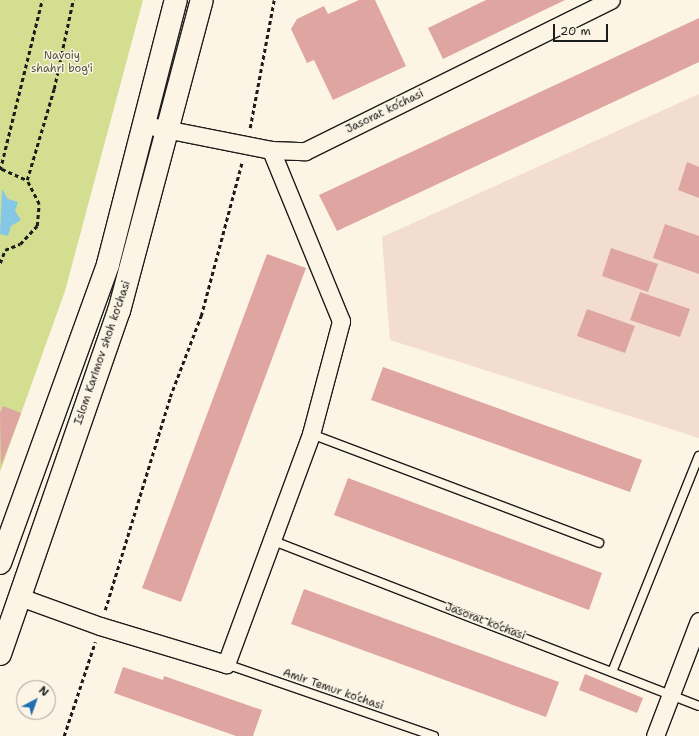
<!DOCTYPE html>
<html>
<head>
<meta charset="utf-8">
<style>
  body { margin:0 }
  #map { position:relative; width:699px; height:736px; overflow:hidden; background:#fcf5e5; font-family:"Shantell Sans",sans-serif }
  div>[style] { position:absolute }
  .built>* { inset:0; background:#f3ddd1 }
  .green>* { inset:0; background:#d3de91 }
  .water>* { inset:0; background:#85c8e6 }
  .building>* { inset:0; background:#dfa5a1 }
  .path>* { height:2.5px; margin-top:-1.25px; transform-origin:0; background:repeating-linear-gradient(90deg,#1c1c1c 0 4px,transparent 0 7px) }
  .roads { filter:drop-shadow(1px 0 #1c1c1c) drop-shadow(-1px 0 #1c1c1c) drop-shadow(0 1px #1c1c1c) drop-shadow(0 -1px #1c1c1c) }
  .service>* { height:8px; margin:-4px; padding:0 4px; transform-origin:4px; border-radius:4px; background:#fcf5e5 }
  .minor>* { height:17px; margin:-8.5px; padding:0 8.5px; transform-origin:8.5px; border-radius:8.5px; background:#fcf5e5 }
  .secondary>* { height:22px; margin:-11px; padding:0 11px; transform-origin:11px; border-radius:11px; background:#fcf5e5 }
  span { translate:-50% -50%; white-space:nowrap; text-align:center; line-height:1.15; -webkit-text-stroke:3px #fcf5e5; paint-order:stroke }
  .park-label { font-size:11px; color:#53563f }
  .street-label { font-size:11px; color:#1c1c1c }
  .north { position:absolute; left:16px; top:680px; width:40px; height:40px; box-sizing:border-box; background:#fcf5e5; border:1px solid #a29e95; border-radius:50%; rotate:41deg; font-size:11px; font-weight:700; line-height:16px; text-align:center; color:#1c1c1c }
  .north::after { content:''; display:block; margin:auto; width:14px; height:18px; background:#1f6fb2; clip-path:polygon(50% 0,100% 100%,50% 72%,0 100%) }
  .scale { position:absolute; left:553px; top:24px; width:55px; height:18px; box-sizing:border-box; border:2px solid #1c1c1c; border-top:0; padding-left:5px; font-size:12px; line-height:14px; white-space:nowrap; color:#1c1c1c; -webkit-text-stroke:3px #fcf5e5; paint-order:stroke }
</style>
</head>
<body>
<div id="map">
  <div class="built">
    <i style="clip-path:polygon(699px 94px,699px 438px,390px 340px,382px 237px)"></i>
  </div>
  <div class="green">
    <i style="clip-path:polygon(0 0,143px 0,65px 291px,0 472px)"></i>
  </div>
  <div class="water">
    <i style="clip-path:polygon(2px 189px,8px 199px,18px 202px,15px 211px,21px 220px,11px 226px,8px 236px,0 234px)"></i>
  </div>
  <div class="building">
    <i style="clip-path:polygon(359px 0,375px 0,406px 66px,333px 100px,314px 60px,307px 63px,291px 29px,297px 19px,324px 6px,328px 14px)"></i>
    <i style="clip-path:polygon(486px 0,565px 0,443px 59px,428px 28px)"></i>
    <i style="clip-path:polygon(699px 18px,699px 62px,337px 231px,319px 195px)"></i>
    <i style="clip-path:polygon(687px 162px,699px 167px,699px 198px,678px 190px)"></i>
    <i style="clip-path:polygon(665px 224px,699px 236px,699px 274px,653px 258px)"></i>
    <i style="clip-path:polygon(611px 248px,658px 264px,648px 292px,602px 276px)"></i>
    <i style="clip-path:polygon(267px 254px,306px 268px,181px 602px,142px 588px)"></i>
    <i style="clip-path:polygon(640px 292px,690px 309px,680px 337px,630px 320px)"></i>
    <i style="clip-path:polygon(587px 309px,635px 326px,625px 353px,577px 336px)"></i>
    <i style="clip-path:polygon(383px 367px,642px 460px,630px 492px,371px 400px)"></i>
    <i style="clip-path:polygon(3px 406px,21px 413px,1px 466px,0 413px)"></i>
    <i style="clip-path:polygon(348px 478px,602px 573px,589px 610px,334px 515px)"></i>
    <i style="clip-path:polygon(304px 589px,559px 682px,546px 717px,291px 624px)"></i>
    <i style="clip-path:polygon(123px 667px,163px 680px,164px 676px,262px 710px,253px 736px,236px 736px,114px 693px)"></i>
    <i style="clip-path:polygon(585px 674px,643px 698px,637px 713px,579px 690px)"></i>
  </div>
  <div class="path">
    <i style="left:250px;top:128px;width:130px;rotate:-79.4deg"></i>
    <i style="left:2px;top:169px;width:27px;rotate:24deg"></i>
    <i style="left:0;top:170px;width:175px;rotate:-76.1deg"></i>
    <i style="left:0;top:263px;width:14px;rotate:-69deg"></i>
    <i style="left:5px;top:250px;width:16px;rotate:-22deg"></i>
    <i style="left:20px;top:244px;width:25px;rotate:-47deg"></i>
    <i style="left:37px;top:226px;width:22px;rotate:-85deg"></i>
    <i style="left:39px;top:204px;width:27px;rotate:-117deg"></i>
    <i style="left:27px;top:180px;width:95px;rotate:-73.5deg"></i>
    <i style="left:54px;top:89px;width:91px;rotate:-77.9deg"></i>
    <i style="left:105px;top:610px;width:223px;rotate:-73deg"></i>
    <i style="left:170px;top:397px;width:87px;rotate:-69.1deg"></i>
    <i style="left:201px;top:316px;width:159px;rotate:-75.1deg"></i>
    <i style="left:64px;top:736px;width:99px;rotate:-71.7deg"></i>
  </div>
  <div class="roads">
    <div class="service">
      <i style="left:311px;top:434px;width:308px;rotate:20.7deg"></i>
      <i style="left:271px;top:540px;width:459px;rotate:21.2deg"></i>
      <i style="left:226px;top:664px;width:220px;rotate:19.1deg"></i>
      <i style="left:612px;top:672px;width:233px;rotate:-68.1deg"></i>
    </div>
    <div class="minor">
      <i style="left:145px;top:125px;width:128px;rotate:11.2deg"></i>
      <i style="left:271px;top:150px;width:34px;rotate:2deg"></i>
      <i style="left:305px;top:151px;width:341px;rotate:-26.3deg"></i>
      <i style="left:20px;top:597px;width:85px;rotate:19.9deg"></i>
      <i style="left:100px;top:626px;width:132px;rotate:16.8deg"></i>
      <i style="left:226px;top:664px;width:245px;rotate:-69.7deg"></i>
      <i style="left:311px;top:434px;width:117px;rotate:-75.1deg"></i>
      <i style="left:341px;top:321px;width:185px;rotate:-112.3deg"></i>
      <i style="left:655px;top:736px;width:123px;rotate:-69.1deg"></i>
    </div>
    <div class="secondary">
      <i style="left:0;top:563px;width:318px;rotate:-70.1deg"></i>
      <i style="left:108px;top:264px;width:273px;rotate:-75.6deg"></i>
      <i style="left:0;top:654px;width:363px;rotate:-70.9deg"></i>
      <i style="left:119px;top:311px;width:322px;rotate:-75.1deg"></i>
    </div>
  </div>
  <div class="park-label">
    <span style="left:62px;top:63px">Navoiy<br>shahri bog'i</span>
  </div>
  <div class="street-label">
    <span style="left:385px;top:112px;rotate:-26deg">Jasorat ko‘chasi</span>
    <span style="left:103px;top:353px;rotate:-71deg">Islom Karimov shoh ko'chasi</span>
    <span style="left:485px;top:622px;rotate:21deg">Jasorat ko‘chasi</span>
    <span style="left:333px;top:690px;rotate:19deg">Amir Temur ko‘chasi</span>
  </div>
  <div class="north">N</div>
  <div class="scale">20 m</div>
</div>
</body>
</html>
